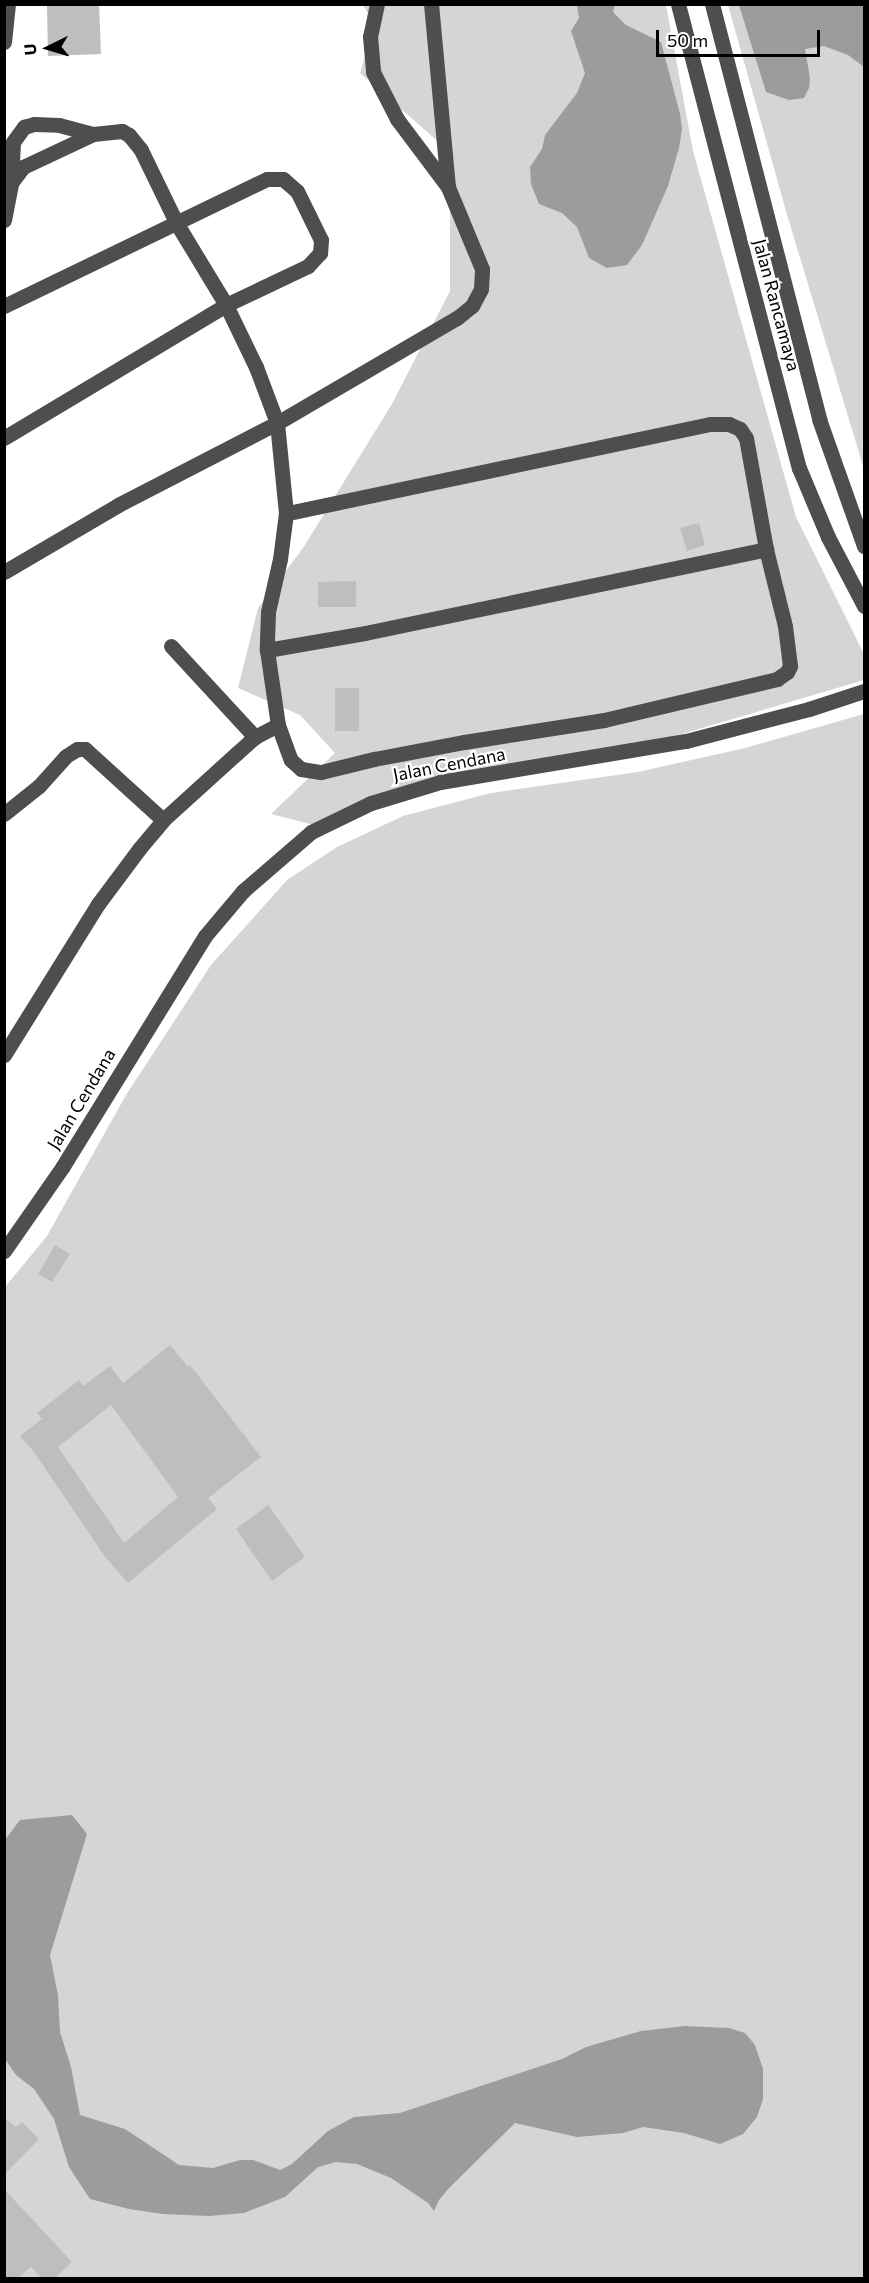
<!DOCTYPE html>
<html>
<head>
<meta charset="utf-8">
<style>
  body { margin:0 }
  #map { position:relative; width:869px; height:2283px; overflow:hidden; background:#fff; font-family:Commissioner,sans-serif }
  div>[style] { position:absolute }
  .green>* { inset:0; background:#d5d5d5 }
  .water>* { inset:0; background:#9c9c9c }
  .building>* { inset:0; background:#bebebe }
  .minor>* { height:15px; margin:-7.5px; padding:0 7.5px; transform-origin:7.5px; border-radius:7.5px; background:#4e4e4e }
  span { translate:-50% -50%; white-space:nowrap; text-align:center; line-height:1.15; -webkit-text-stroke:4.5px #fff; paint-order:stroke }
  .street-label { font-size:18px; color:#000 }
  .frame { position:absolute; inset:0; border:6px solid #000; pointer-events:none }
  .north { position:absolute; left:18px; top:18px; width:60px; height:60px; -webkit-text-stroke:4px #fff; paint-order:stroke; rotate:265deg; font-size:16px; font-weight:700; line-height:24px; text-align:center; color:#000 }
  .north::after { content:''; display:block; margin:auto; width:21px; height:27px; background:#000; clip-path:polygon(50% 0,100% 100%,50% 72%,0 100%) }
  .scale { position:absolute; left:656px; top:30px; width:164px; height:27px; box-sizing:border-box; border:3px solid #000; border-top:0; padding-left:8px; font-size:18px; line-height:21px; white-space:nowrap; color:#000; -webkit-text-stroke:4px #fff; paint-order:stroke }
</style>
</head>
<body>
<div id="map">
  <div class="green">
    <i style="clip-path:polygon(363px 5px,666px 5px,693px 151px,796px 517px,864px 654px,864px 680px,645px 745px,555px 756px,314px 825px,271px 814px,335px 753px,300px 715px,238px 688px,258px 608px,303px 548px,392px 404px,450px 291px,450px 152px,360px 73px,374px 24px)"></i>
    <i style="clip-path:polygon(728px 5px,864px 5px,864px 469px,788px 218px)"></i>
    <i style="clip-path:polygon(864px 714px,864px 2278px,5px 2278px,5px 1287px,47px 1236px,126px 1095px,211px 965px,287px 880px,337px 847px,403px 816px,491px 793px,638px 772px,745px 748px)"></i>
  </div>
  <div class="water">
    <i style="clip-path:polygon(577px 5px,615px 5px,613px 12px,626px 25px,661px 42px,680px 114px,682px 129px,679px 148px,668px 186px,642px 245px,627px 265px,607px 268px,589px 258px,577px 227px,562px 213px,539px 204px,531px 184px,530px 167px,542px 149px,545px 135px,577px 93px,585px 73px,571px 31px,579px 18px)"></i>
    <i style="clip-path:polygon(739px 5px,864px 5px,864px 67px,848px 55px,824px 46px,805px 49px,810px 78px,809px 88px,804px 98px,789px 100px,766px 92px)"></i>
    <i style="clip-path:polygon(72px 1815px,87px 1834px,50px 1955px,58px 1995px,60px 2032px,71px 2067px,80px 2115px,125px 2129px,179px 2165px,213px 2168px,240px 2160px,253px 2160px,280px 2170px,292px 2164px,328px 2131px,354px 2117px,400px 2113px,562px 2059px,586px 2047px,641px 2031px,685px 2026px,729px 2028px,745px 2033px,755px 2045px,763px 2069px,763px 2099px,757px 2117px,743px 2134px,720px 2144px,684px 2133px,643px 2127px,623px 2133px,577px 2137px,515px 2123px,449px 2188px,439px 2200px,434px 2211px,428px 2203px,391px 2178px,357px 2164px,336px 2162px,318px 2167px,285px 2197px,244px 2213px,209px 2216px,163px 2214px,129px 2209px,90px 2199px,69px 2167px,54px 2119px,34px 2089px,16px 2075px,5px 2059px,5px 1840px,20px 1820px)"></i>
  </div>
  <div class="building">
    <i style="clip-path:polygon(47px 4px,99px 4px,101px 54px,48px 56px)"></i>
    <i style="clip-path:polygon(699px 523px,705px 545px,687px 551px,680px 528px)"></i>
    <i style="clip-path:polygon(356px 581px,356px 607px,318px 607px,318px 582px)"></i>
    <i style="clip-path:polygon(335px 688px,359px 688px,359px 731px,335px 731px)"></i>
    <i style="clip-path:polygon(55px 1245px,70px 1254px,52px 1282px,38px 1274px)"></i>
    <i style="clip-path:polygon(evenodd,170px 1345px,188px 1367px,190px 1365px,261px 1457px,208px 1498px,217px 1509px,128px 1583px,106px 1558px,34px 1452px,20px 1436px,42px 1419px,37px 1413px,79px 1380px,83px 1386px,110px 1366px,123px 1383px,170px 1345px,111px 1405px,178px 1497px,124px 1543px,58px 1447px,111px 1405px)"></i>
    <i style="clip-path:polygon(268px 1505px,305px 1557px,272px 1581px,236px 1529px)"></i>
    <i style="clip-path:polygon(4px 2118px,16px 2127px,22px 2122px,39px 2139px,4px 2175px)"></i>
    <i style="clip-path:polygon(4px 2189px,72px 2262px,55px 2278px,41px 2278px,31px 2267px,18px 2278px,4px 2278px)"></i>
  </div>
  <div class="minor">
    <i style="left:377px;top:4px;width:33px;rotate:102deg"></i>
    <i style="left:370px;top:36px;width:36px;rotate:85deg"></i>
    <i style="left:373px;top:72px;width:53px;rotate:62.9deg"></i>
    <i style="left:397px;top:119px;width:85px;rotate:53.1deg"></i>
    <i style="left:678px;top:4px;width:480px;rotate:75.4deg"></i>
    <i style="left:799px;top:468px;width:75px;rotate:67.2deg"></i>
    <i style="left:828px;top:537px;width:78px;rotate:62.4deg"></i>
    <i style="left:712px;top:4px;width:429px;rotate:75.5deg"></i>
    <i style="left:819px;top:419px;width:135px;rotate:70.5deg"></i>
    <i style="left:4px;top:42px;width:38px;rotate:-84deg"></i>
    <i style="left:11px;top:181px;width:39px;rotate:-87deg"></i>
    <i style="left:13px;top:142px;width:19px;rotate:-54deg"></i>
    <i style="left:24px;top:127px;width:10px;rotate:-17deg"></i>
    <i style="left:34px;top:124px;width:25px;rotate:2deg"></i>
    <i style="left:59px;top:125px;width:35px;rotate:15deg"></i>
    <i style="left:4px;top:220px;width:38px;rotate:-79deg"></i>
    <i style="left:11px;top:183px;width:20px;rotate:-53deg"></i>
    <i style="left:23px;top:167px;width:77px;rotate:-25.2deg"></i>
    <i style="left:93px;top:134px;width:29px;rotate:-6deg"></i>
    <i style="left:122px;top:131px;width:8px;rotate:30deg"></i>
    <i style="left:129px;top:135px;width:19px;rotate:51deg"></i>
    <i style="left:141px;top:150px;width:82px;rotate:64.1deg"></i>
    <i style="left:177px;top:224px;width:95px;rotate:58.8deg"></i>
    <i style="left:226px;top:305px;width:69px;rotate:64.2deg"></i>
    <i style="left:256px;top:367px;width:60px;rotate:69.4deg"></i>
    <i style="left:277px;top:423px;width:90px;rotate:84.3deg"></i>
    <i style="left:286px;top:513px;width:46px;rotate:97.4deg"></i>
    <i style="left:280px;top:559px;width:54px;rotate:102.8deg"></i>
    <i style="left:268px;top:612px;width:38px;rotate:92deg"></i>
    <i style="left:267px;top:650px;width:76px;rotate:81.7deg"></i>
    <i style="left:278px;top:725px;width:37px;rotate:70deg"></i>
    <i style="left:291px;top:760px;width:13px;rotate:42deg"></i>
    <i style="left:301px;top:769px;width:20px;rotate:9deg"></i>
    <i style="left:321px;top:772px;width:55px;rotate:-13.8deg"></i>
    <i style="left:374px;top:759px;width:92px;rotate:-10.7deg"></i>
    <i style="left:464px;top:742px;width:142px;rotate:-8.9deg"></i>
    <i style="left:604px;top:720px;width:178px;rotate:-13.3deg"></i>
    <i style="left:777px;top:679px;width:12px;rotate:-35deg"></i>
    <i style="left:787px;top:672px;width:7px;rotate:-63deg"></i>
    <i style="left:790px;top:666px;width:40px;rotate:-97.1deg"></i>
    <i style="left:785px;top:626px;width:79px;rotate:-103.9deg"></i>
    <i style="left:766px;top:549px;width:113px;rotate:-100.2deg"></i>
    <i style="left:746px;top:438px;width:11px;rotate:-124deg"></i>
    <i style="left:740px;top:429px;width:12px;rotate:-156deg"></i>
    <i style="left:729px;top:424px;width:19px;rotate:180deg"></i>
    <i style="left:710px;top:424px;width:433px;rotate:168.1deg"></i>
    <i style="left:4px;top:306px;width:292px;rotate:-25.8deg"></i>
    <i style="left:267px;top:179px;width:16px"></i>
    <i style="left:283px;top:179px;width:18px;rotate:41deg"></i>
    <i style="left:297px;top:191px;width:55px;rotate:63.9deg"></i>
    <i style="left:321px;top:240px;width:13px;rotate:94deg"></i>
    <i style="left:320px;top:253px;width:18px;rotate:133deg"></i>
    <i style="left:308px;top:266px;width:91px;rotate:154.6deg"></i>
    <i style="left:226px;top:305px;width:259px;rotate:149.1deg"></i>
    <i style="left:4px;top:572px;width:132px;rotate:-30.4deg"></i>
    <i style="left:118px;top:505px;width:179px;rotate:-27.3deg"></i>
    <i style="left:277px;top:423px;width:208px;rotate:-30.3deg"></i>
    <i style="left:457px;top:318px;width:19px;rotate:-39deg"></i>
    <i style="left:472px;top:306px;width:19px;rotate:-62deg"></i>
    <i style="left:481px;top:289px;width:20px;rotate:-87deg"></i>
    <i style="left:482px;top:269px;width:89px;rotate:-112.5deg"></i>
    <i style="left:448px;top:187px;width:184px;rotate:-95.3deg"></i>
    <i style="left:171px;top:646px;width:124px;rotate:47.3deg"></i>
    <i style="left:267px;top:650px;width:99px;rotate:-9.8deg"></i>
    <i style="left:365px;top:633px;width:410px;rotate:-11.8deg"></i>
    <i style="left:4px;top:814px;width:45px;rotate:-38.7deg"></i>
    <i style="left:39px;top:786px;width:40px;rotate:-48deg"></i>
    <i style="left:66px;top:756px;width:13px;rotate:-32deg"></i>
    <i style="left:77px;top:749px;width:8px"></i>
    <i style="left:85px;top:749px;width:105px;rotate:42.3deg"></i>
    <i style="left:4px;top:1055px;width:178px;rotate:-58.1deg"></i>
    <i style="left:98px;top:904px;width:69px;rotate:-53.3deg"></i>
    <i style="left:139px;top:849px;width:38px;rotate:-50deg"></i>
    <i style="left:163px;top:820px;width:100px;rotate:-42.2deg"></i>
    <i style="left:237px;top:753px;width:24px;rotate:-42deg"></i>
    <i style="left:255px;top:737px;width:26px;rotate:-28deg"></i>
    <i style="left:4px;top:1251px;width:103px;rotate:-55.2deg"></i>
    <i style="left:63px;top:1166px;width:270px;rotate:-58.3deg"></i>
    <i style="left:205px;top:936px;width:59px;rotate:-49.8deg"></i>
    <i style="left:243px;top:891px;width:90px;rotate:-40.9deg"></i>
    <i style="left:311px;top:832px;width:67px;rotate:-25.8deg"></i>
    <i style="left:371px;top:803px;width:72px;rotate:-16.9deg"></i>
    <i style="left:440px;top:782px;width:249px;rotate:-9.5deg"></i>
    <i style="left:686px;top:741px;width:127px;rotate:-14.6deg"></i>
    <i style="left:809px;top:709px;width:58px;rotate:-18.1deg"></i>
  </div>
  <div class="street-label">
    <span style="left:777px;top:305px;rotate:75deg">Jalan Rancamaya</span>
    <span style="left:449px;top:764px;rotate:-11deg">Jalan Cendana</span>
    <span style="left:81px;top:1099px;rotate:-59deg">Jalan Cendana</span>
  </div>
  <div class="frame"></div>
  <div class="north">U</div>
  <div class="scale">50 m</div>
</div>
</body>
</html>
